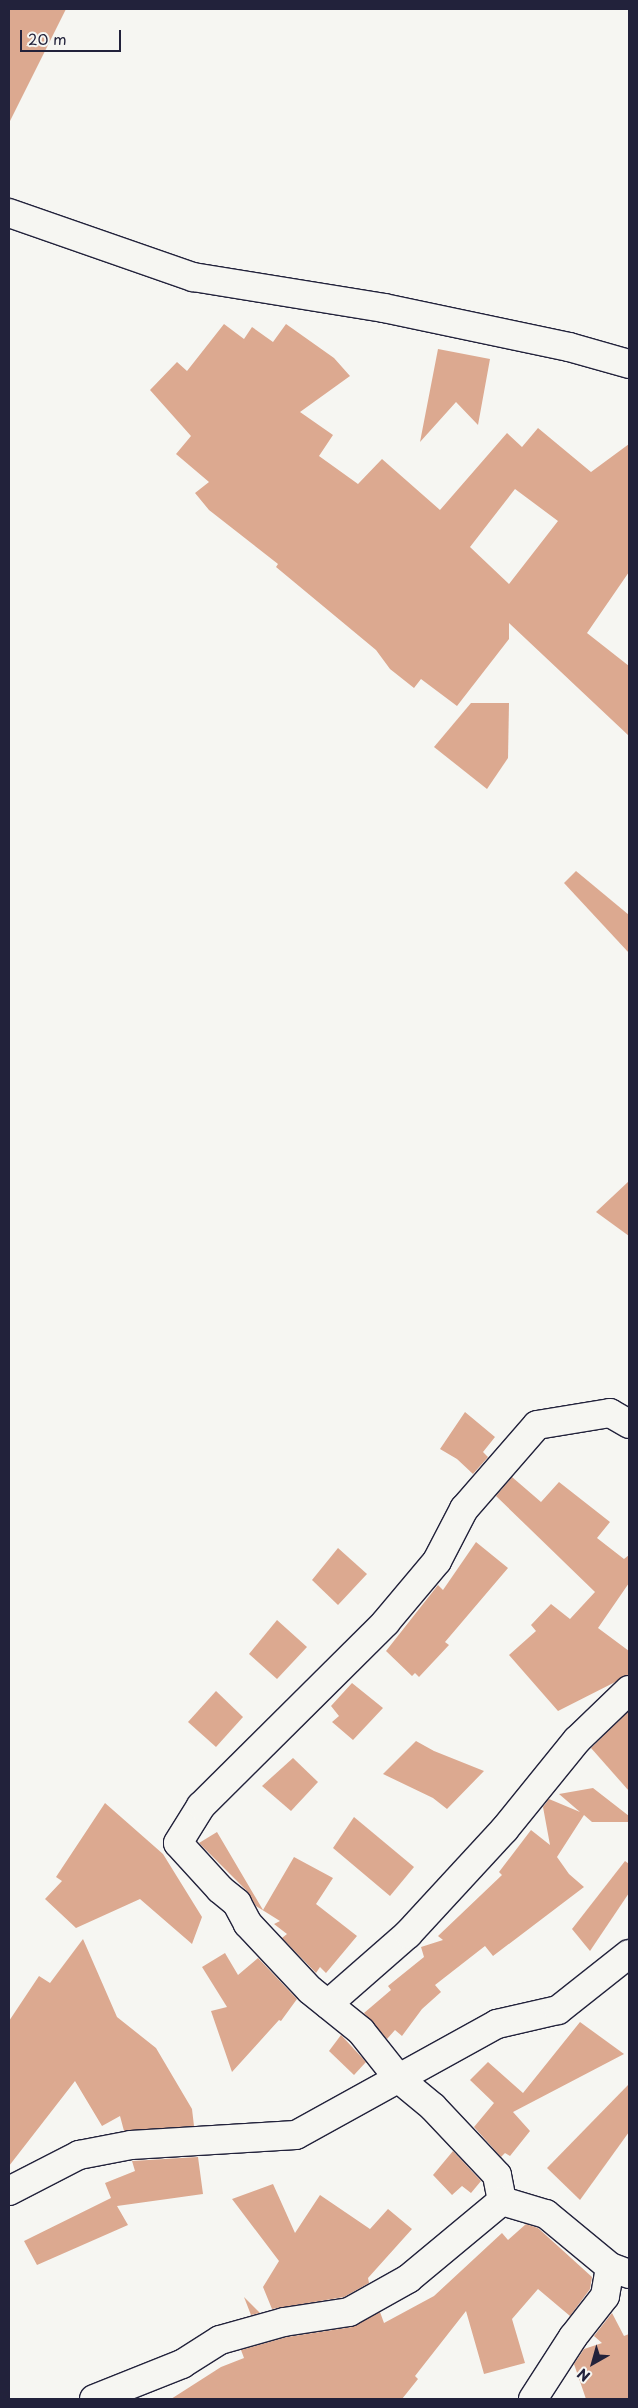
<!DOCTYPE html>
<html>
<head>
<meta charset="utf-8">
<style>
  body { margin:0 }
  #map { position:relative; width:638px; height:2408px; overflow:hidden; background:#f6f6f2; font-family:"Playpen Sans",sans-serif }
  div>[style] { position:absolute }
  .building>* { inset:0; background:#dca990 }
  .roads { filter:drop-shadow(1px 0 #22223b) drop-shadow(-1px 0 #22223b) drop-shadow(0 1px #22223b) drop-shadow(0 -1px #22223b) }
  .minor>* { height:28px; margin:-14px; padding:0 14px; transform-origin:14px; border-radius:14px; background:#f6f6f2 }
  span { translate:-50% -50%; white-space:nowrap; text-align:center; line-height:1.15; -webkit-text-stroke:4px #f6f6f2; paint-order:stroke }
  .frame { position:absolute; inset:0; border:10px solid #22223b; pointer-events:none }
  .north { position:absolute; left:568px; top:2338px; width:50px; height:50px; -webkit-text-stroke:4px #f6f6f2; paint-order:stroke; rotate:218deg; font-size:14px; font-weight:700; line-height:20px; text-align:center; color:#22223b }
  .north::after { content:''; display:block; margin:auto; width:18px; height:22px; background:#22223b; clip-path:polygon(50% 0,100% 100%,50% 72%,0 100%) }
  .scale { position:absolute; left:20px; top:30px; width:101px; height:22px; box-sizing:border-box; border:2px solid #22223b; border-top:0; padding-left:6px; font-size:15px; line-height:18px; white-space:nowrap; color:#22223b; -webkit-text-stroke:4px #f6f6f2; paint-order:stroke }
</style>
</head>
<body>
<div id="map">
  <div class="building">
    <i style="clip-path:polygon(9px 9px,66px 9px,9px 123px)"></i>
    <i style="clip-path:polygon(evenodd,224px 324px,244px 339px,252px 327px,273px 342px,286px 324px,334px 358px,350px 376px,300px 412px,333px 435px,319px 456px,358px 484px,382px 459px,440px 510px,507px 433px,522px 447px,538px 428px,591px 472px,629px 444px,629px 572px,587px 633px,629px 666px,629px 736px,509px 623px,509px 639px,457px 706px,421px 679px,414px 688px,390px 669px,376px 650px,276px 567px,278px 564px,209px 510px,195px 493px,209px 482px,176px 454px,191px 436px,150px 390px,177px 362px,187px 371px,224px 324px,515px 489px,558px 521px,509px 584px,470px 547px,515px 489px)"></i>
    <i style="clip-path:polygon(438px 349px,490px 359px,478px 425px,456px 402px,420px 442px)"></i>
    <i style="clip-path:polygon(471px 703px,509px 703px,508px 758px,487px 789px,434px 747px)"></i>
    <i style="clip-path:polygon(576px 871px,629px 915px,629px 953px,564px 883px)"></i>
    <i style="clip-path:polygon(629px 1181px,629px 1236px,596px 1212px)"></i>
    <i style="clip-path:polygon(465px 1412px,495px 1437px,483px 1452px,488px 1457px,473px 1474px,457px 1459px,440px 1449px)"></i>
    <i style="clip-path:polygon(512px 1477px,541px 1502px,559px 1482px,610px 1522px,597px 1538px,624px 1559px,629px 1555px,629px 1583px,598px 1628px,629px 1651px,629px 1675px,558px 1711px,509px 1655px,536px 1631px,531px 1625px,551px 1604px,570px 1619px,595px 1592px,496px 1496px)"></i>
    <i style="clip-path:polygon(476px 1542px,508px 1568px,445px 1642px,449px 1645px,419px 1677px,415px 1673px,412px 1676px,386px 1651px,438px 1585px,443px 1590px)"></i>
    <i style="clip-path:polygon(338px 1548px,367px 1574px,338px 1605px,312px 1580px)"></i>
    <i style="clip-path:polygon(277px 1620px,307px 1647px,277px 1679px,249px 1654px)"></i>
    <i style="clip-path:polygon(352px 1683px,383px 1708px,353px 1740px,332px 1722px,339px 1716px,331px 1706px)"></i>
    <i style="clip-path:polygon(216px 1691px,243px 1717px,216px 1747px,188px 1722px)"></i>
    <i style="clip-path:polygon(629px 1711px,629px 1791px,591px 1748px)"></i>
    <i style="clip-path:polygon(416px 1741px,434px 1751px,484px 1771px,447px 1809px,433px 1798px,383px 1774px)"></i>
    <i style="clip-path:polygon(293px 1758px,318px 1782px,291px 1811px,262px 1786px)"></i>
    <i style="clip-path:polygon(593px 1788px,629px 1816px,629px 1822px,592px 1822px,584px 1815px,557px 1857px,569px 1874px,584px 1887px,493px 1956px,485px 1946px,435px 1985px,441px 1992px,422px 2009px,402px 2036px,395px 2030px,387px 2039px,364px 2013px,391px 1990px,388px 1986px,424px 1957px,421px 1947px,443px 1940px,438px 1936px,502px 1875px,499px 1872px,531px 1830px,550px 1845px,543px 1807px,549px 1799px,580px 1812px,559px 1794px)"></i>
    <i style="clip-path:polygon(105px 1803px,163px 1854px,202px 1917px,192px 1944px,140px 1899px,76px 1928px,45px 1899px,62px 1881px,56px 1877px)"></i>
    <i style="clip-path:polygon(354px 1817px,414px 1867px,390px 1896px,333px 1848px)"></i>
    <i style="clip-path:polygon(217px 1832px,263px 1910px,294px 1857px,333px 1878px,316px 1904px,357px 1936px,326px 1973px,320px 1967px,316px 1973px,282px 1938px,287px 1934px,274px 1924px,280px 1921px,256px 1906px,247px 1891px,199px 1843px)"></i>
    <i style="clip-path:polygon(625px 1861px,629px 1864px,629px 1893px,590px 1951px,572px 1929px)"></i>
    <i style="clip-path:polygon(83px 1939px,117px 2017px,156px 2048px,192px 2109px,194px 2126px,124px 2131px,120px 2116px,102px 2126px,75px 2081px,9px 2166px,9px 2021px,39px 1976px,50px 1983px)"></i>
    <i style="clip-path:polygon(225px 1953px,238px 1975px,258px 1958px,297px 1999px,281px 2021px,279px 2020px,232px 2072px,211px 2011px,227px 2007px,202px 1967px)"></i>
    <i style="clip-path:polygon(580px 2022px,624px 2054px,513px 2112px,530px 2131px,510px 2156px,505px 2153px,501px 2157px,474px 2127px,494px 2103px,470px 2080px,488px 2062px,523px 2093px)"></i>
    <i style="clip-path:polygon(341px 2035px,366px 2062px,354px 2075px,329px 2051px)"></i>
    <i style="clip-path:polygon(629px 2084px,629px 2132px,580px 2200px,547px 2168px)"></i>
    <i style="clip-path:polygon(453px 2151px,481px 2181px,471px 2193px,462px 2186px,452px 2195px,433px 2175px)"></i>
    <i style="clip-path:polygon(198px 2157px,203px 2194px,117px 2206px,128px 2225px,37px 2265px,24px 2241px,111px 2198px,105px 2183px,135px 2171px,132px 2161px)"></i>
    <i style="clip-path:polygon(273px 2184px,295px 2233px,320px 2195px,370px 2229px,388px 2209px,412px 2229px,368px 2278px,369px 2283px,344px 2297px,272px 2309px,263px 2287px,279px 2261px,232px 2199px)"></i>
    <i style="clip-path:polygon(526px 2224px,538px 2228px,592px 2277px,590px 2289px,570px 2316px,538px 2289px,512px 2319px,525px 2363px,484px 2374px,466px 2311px,415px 2376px,418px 2379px,402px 2399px,171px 2399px,221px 2367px,244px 2358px,241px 2350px,287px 2337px,352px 2327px,380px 2312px,384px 2323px,434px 2296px,502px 2233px,508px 2240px)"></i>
    <i style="clip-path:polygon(244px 2297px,260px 2313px,251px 2315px)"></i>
    <i style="clip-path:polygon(612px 2313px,624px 2336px,629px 2334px,629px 2399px,586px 2399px,574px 2364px,584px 2349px,602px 2343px,594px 2336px)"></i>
  </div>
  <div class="roads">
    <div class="minor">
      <i style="left:9px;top:213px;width:195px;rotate:19.2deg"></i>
      <i style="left:193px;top:277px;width:193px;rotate:9.2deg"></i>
      <i style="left:384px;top:308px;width:189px;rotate:11.9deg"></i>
      <i style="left:569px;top:347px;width:62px;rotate:15.8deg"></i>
      <i style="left:328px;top:2004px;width:106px;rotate:-41.2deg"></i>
      <i style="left:408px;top:1934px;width:142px;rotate:-47.3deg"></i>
      <i style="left:504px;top:1830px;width:116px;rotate:-51deg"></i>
      <i style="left:577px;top:1740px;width:72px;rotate:-43.9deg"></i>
      <i style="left:9px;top:2191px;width:79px;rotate:-27.2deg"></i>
      <i style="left:79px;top:2155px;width:53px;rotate:-10.9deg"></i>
      <i style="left:131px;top:2145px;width:165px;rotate:-3.5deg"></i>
      <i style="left:296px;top:2135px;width:230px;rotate:-28.9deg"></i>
      <i style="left:497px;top:2024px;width:63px;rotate:-12.9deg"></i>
      <i style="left:558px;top:2010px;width:90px;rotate:-38.3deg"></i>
      <i style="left:502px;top:2201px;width:26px;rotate:-101deg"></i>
      <i style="left:497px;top:2175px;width:93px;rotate:-133.3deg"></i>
      <i style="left:433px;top:2107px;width:44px;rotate:-140.5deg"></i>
      <i style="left:399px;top:2079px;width:61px;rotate:-128.4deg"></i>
      <i style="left:361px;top:2031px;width:65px;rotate:-141.2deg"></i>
      <i style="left:310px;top:1990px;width:91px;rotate:-133.2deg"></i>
      <i style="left:248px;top:1924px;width:24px;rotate:-118deg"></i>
      <i style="left:237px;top:1903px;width:22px;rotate:-141deg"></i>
      <i style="left:220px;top:1889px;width:62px;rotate:-132.4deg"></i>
      <i style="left:178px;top:1843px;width:44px;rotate:-58.1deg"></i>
      <i style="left:201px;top:1806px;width:260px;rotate:-44.8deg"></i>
      <i style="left:385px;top:1623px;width:81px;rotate:-50deg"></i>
      <i style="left:437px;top:1561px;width:59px;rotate:-62.6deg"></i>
      <i style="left:464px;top:1509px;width:111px;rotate:-49deg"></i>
      <i style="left:537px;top:1425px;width:74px;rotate:-9.3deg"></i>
      <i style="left:610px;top:1413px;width:22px;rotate:30deg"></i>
      <i style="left:94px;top:2399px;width:95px;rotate:-21.7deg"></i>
      <i style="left:182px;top:2364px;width:45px;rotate:-32.3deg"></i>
      <i style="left:220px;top:2340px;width:66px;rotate:-15.7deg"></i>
      <i style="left:284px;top:2322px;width:66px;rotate:-8.7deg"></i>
      <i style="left:349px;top:2312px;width:68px;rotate:-29.2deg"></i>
      <i style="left:408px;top:2279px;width:122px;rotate:-39.7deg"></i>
      <i style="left:502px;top:2201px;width:46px;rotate:16.5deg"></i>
      <i style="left:546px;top:2214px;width:83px;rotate:39.6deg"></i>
      <i style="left:610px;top:2267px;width:20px;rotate:20deg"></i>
      <i style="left:533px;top:2399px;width:74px;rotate:-57.2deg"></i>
      <i style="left:573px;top:2337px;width:52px;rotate:-52deg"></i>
      <i style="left:605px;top:2296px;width:29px;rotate:-80deg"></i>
    </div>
  </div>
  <div class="frame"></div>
  <div class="north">N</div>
  <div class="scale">20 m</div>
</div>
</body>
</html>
